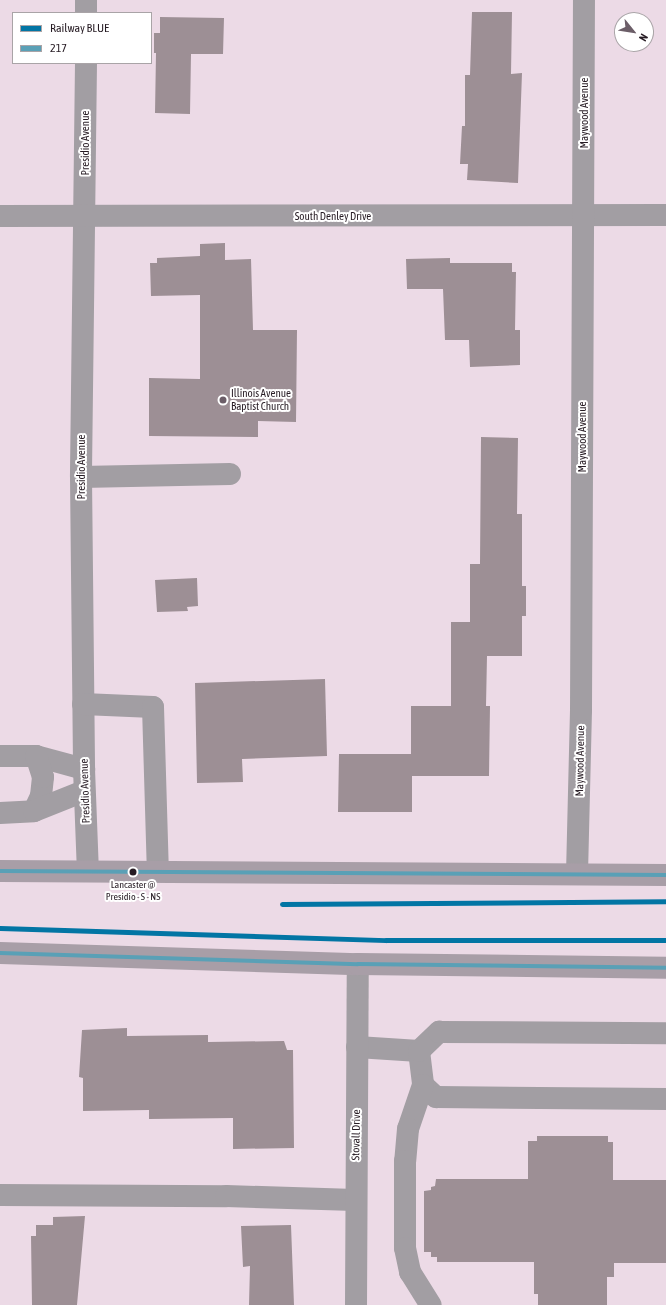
<!DOCTYPE html>
<html>
<head>
<meta charset="utf-8">
<style>
  body { margin:0 }
  #map { position:relative; width:666px; height:1305px; overflow:hidden; background:#ecdae6; font-family:"Asap Condensed",sans-serif }
  div>[style] { position:absolute }
  .building>* { inset:0; background:#9d8f95 }
  .minor>* { height:22px; margin:-11px; padding:0 11px; transform-origin:11px; border-radius:11px; background:#a29ea3 }
  .major>* { height:22px; margin:-11px; padding:0 11px; transform-origin:11px; border-radius:11px; background:#a89ea7 }
  .bus-1>* { height:4px; margin:-2px; padding:0 2px; transform-origin:2px; border-radius:2px; background:#5aa0b6 }
  .rail-1>* { height:5px; margin:-2.5px; padding:0 2.5px; transform-origin:2.5px; border-radius:2.5px; background:#0275a4 }
  .dots>* { width:11px; height:11px; translate:-50% -50%; box-sizing:border-box; border:2px solid #fff; border-radius:50% }
  span { translate:-50% -50%; white-space:nowrap; text-align:center; line-height:1.15; -webkit-text-stroke:4px #fff; paint-order:stroke }
  .bus-label { font-size:10px; color:#271c24 }
  .street-label { font-size:11px; color:#271c24 }
  .poi-label { font-size:11px; color:#271c24 }
  .left { translate:0 -50%; text-align:left }
  .legend { position:absolute; left:12px; top:12px; width:140px; height:52px; box-sizing:border-box; background:#fff; border:1px solid #a9a4a7; margin:0; padding:5px 7px; list-style:none; font-size:12px; color:#271c24 }
  .legend li { display:flex; align-items:center; gap:8px; height:20px }
  .legend b { width:20px; border:1px solid #a9a4a7 }
  .north { position:absolute; left:614px; top:12px; width:40px; height:40px; box-sizing:border-box; background:#fff; border:1px solid #a9a4a7; border-radius:50%; rotate:120deg; font-size:11px; font-weight:700; line-height:16px; text-align:center; color:#271c24 }
  .north::after { content:''; display:block; margin:auto; width:14px; height:18px; background:#6c5e68; clip-path:polygon(50% 0,100% 100%,50% 72%,0 100%) }
</style>
</head>
<body>
<div id="map">
  <div class="building">
    <i style="clip-path:polygon(472px 12px,512px 12px,511px 74px,522px 73px,518px 183px,467px 180px,468px 164px,460px 164px,462px 126px,465px 126px,465px 75px,470px 75px)"></i>
    <i style="clip-path:polygon(160px 17px,224px 18px,223px 54px,191px 54px,190px 114px,155px 113px,156px 53px,154px 53px,154px 33px,160px 33px)"></i>
    <i style="clip-path:polygon(225px 243px,225px 260px,251px 259px,253px 330px,297px 330px,296px 422px,258px 421px,258px 437px,149px 436px,149px 378px,200px 379px,200px 295px,151px 296px,150px 263px,157px 263px,157px 258px,200px 256px,200px 244px)"></i>
    <i style="clip-path:polygon(450px 258px,450px 263px,512px 263px,512px 272px,516px 272px,515px 330px,520px 330px,520px 365px,470px 367px,469px 340px,445px 340px,443px 289px,407px 289px,406px 259px)"></i>
    <i style="clip-path:polygon(481px 437px,518px 438px,517px 514px,522px 514px,522px 586px,526px 586px,526px 616px,522px 616px,522px 656px,487px 656px,486px 706px,490px 706px,489px 776px,412px 776px,412px 812px,338px 812px,339px 754px,411px 754px,411px 706px,451px 706px,451px 622px,470px 622px,470px 564px,480px 564px)"></i>
    <i style="clip-path:polygon(197px 578px,198px 606px,187px 607px,188px 611px,157px 612px,155px 580px)"></i>
    <i style="clip-path:polygon(325px 679px,327px 756px,242px 759px,243px 782px,197px 783px,195px 683px)"></i>
    <i style="clip-path:polygon(127px 1028px,127px 1036px,208px 1035px,208px 1042px,284px 1041px,287px 1050px,293px 1050px,294px 1148px,233px 1149px,233px 1118px,149px 1119px,149px 1110px,83px 1111px,83px 1078px,79px 1077px,82px 1030px)"></i>
    <i style="clip-path:polygon(537px 1136px,608px 1136px,608px 1142px,613px 1142px,613px 1180px,666px 1180px,666px 1263px,614px 1263px,614px 1277px,607px 1277px,607px 1305px,538px 1305px,538px 1294px,534px 1294px,534px 1262px,437px 1262px,437px 1257px,431px 1257px,431px 1252px,424px 1252px,424px 1191px,431px 1190px,431px 1187px,435px 1186px,436px 1179px,528px 1179px,528px 1141px,537px 1141px)"></i>
    <i style="clip-path:polygon(85px 1216px,77px 1305px,32px 1305px,31px 1236px,36px 1236px,36px 1225px,53px 1225px,53px 1217px)"></i>
    <i style="clip-path:polygon(291px 1225px,294px 1305px,249px 1305px,250px 1266px,243px 1267px,241px 1226px)"></i>
  </div>
  <div class="minor">
    <i style="left:86px;top:13px;width:13px;rotate:-90deg"></i>
    <i style="left:86px;top:63px;width:414px;rotate:90.7deg"></i>
    <i style="left:81px;top:477px;width:292px;rotate:89.4deg"></i>
    <i style="left:84px;top:769px;width:102px;rotate:87.8deg"></i>
    <i style="left:0;top:216px;width:666px;rotate:-0.09deg"></i>
    <i style="left:81px;top:477px;width:149px;rotate:-1.2deg"></i>
    <i style="left:83px;top:704px;width:70px;rotate:2.5deg"></i>
    <i style="left:153px;top:707px;width:164px;rotate:88.3deg"></i>
    <i style="left:0;top:756px;width:36px"></i>
    <i style="left:36px;top:756px;width:50px;rotate:15.2deg"></i>
    <i style="left:34px;top:811px;width:17px;rotate:-65deg"></i>
    <i style="left:41px;top:796px;width:19px;rotate:-84deg"></i>
    <i style="left:43px;top:777px;width:22px;rotate:-108deg"></i>
    <i style="left:0;top:813px;width:34px;rotate:-3deg"></i>
    <i style="left:34px;top:811px;width:54px;rotate:-21.8deg"></i>
    <i style="left:577px;top:874px;width:164px;rotate:-88.6deg"></i>
    <i style="left:581px;top:710px;width:710px;rotate:-89.76deg"></i>
    <i style="left:357px;top:1047px;width:62px;rotate:3.7deg"></i>
    <i style="left:419px;top:1051px;width:34px;rotate:83deg"></i>
    <i style="left:423px;top:1085px;width:18px;rotate:43deg"></i>
    <i style="left:436px;top:1097px;width:230px;rotate:0.5deg"></i>
    <i style="left:419px;top:1051px;width:28px;rotate:-44deg"></i>
    <i style="left:439px;top:1032px;width:227px;rotate:0.3deg"></i>
    <i style="left:423px;top:1085px;width:46px;rotate:108.8deg"></i>
    <i style="left:408px;top:1129px;width:32px;rotate:95deg"></i>
    <i style="left:405px;top:1161px;width:87px;rotate:90deg"></i>
    <i style="left:405px;top:1248px;width:25px;rotate:78deg"></i>
    <i style="left:410px;top:1272px;width:39px;rotate:58deg"></i>
    <i style="left:0;top:1195px;width:226px;rotate:0.3deg"></i>
    <i style="left:226px;top:1196px;width:129px;rotate:1.8deg"></i>
    <i style="left:356px;top:1305px;width:341px;rotate:-89.7deg"></i>
  </div>
  <div class="major">
    <i style="left:0;top:871px;width:666px;rotate:0.34deg"></i>
    <i style="left:0;top:953px;width:358px;rotate:1.8deg"></i>
    <i style="left:358px;top:964px;width:308px;rotate:0.7deg"></i>
  </div>
  <div class="bus-1">
    <i style="left:0;top:871px;width:666px;rotate:0.34deg"></i>
    <i style="left:0;top:953px;width:358px;rotate:1.8deg"></i>
    <i style="left:358px;top:964px;width:308px;rotate:0.7deg"></i>
  </div>
  <div class="rail-1">
    <i style="left:282px;top:904px;width:384px;rotate:-0.4deg"></i>
    <i style="left:0;top:928px;width:386px;rotate:1.8deg"></i>
    <i style="left:386px;top:940px;width:280px"></i>
  </div>
  <div class="dots">
    <i style="left:223px;top:400px;background:#6c5e68"></i>
    <i style="left:133px;top:872px;background:#271c24"></i>
  </div>
  <div class="bus-label">
    <span style="left:133px;top:890px">Lancaster @<br>Presidio - S - NS</span>
  </div>
  <div class="street-label">
    <span style="left:584px;top:113px;rotate:-90deg">Maywood Avenue</span>
    <span style="left:85px;top:143px;rotate:-90deg">Presidio Avenue</span>
    <span style="left:333px;top:216px">South Denley Drive</span>
    <span style="left:582px;top:437px;rotate:-90deg">Maywood Avenue</span>
    <span style="left:81px;top:467px;rotate:-90deg">Presidio Avenue</span>
    <span style="left:580px;top:761px;rotate:-89deg">Maywood Avenue</span>
    <span style="left:85px;top:791px;rotate:-92deg">Presidio Avenue</span>
    <span style="left:356px;top:1135px;rotate:-89deg">Stovall Drive</span>
  </div>
  <div class="poi-label">
    <span class="left" style="left:231px;top:400px">Illinois Avenue<br>Baptist Church</span>
  </div>
  <ul class="legend">
  <li><b style="height:5px;background:#0275a4"></b>Railway BLUE</li>
  <li><b style="height:5px;background:#5aa0b6"></b>217</li>
  </ul>
  <div class="north">N</div>
</div>
</body>
</html>
